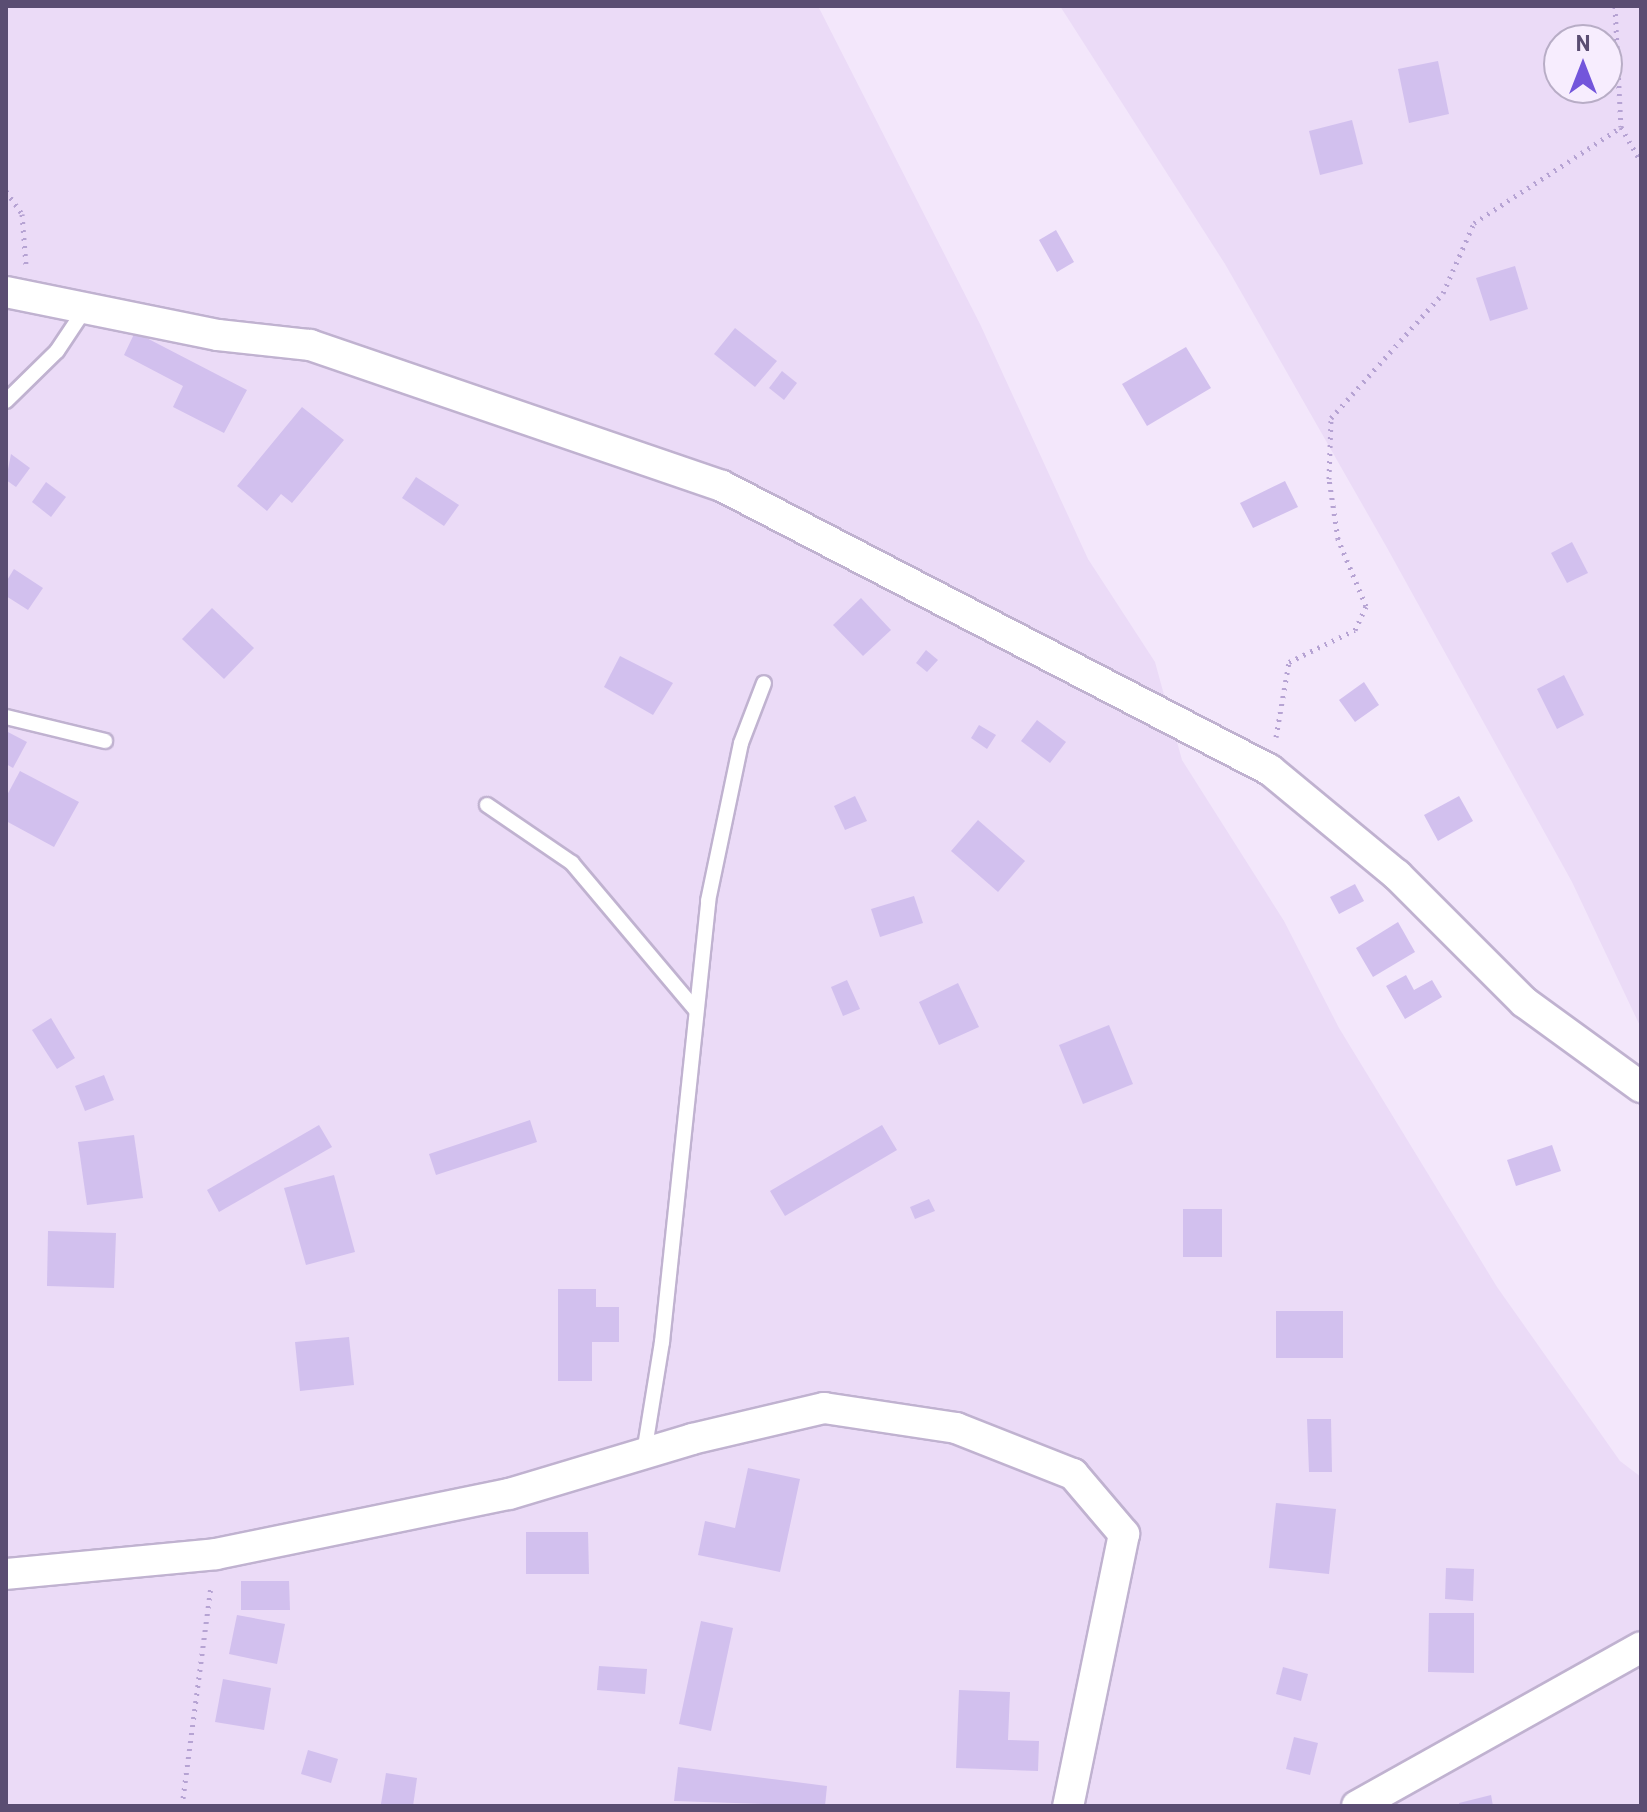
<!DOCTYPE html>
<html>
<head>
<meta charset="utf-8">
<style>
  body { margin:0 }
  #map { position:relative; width:1647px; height:1812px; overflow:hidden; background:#f3e7fb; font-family:Barlow,sans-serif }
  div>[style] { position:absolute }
  .residential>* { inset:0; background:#ebdbf7 }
  .building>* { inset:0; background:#d2c0ee }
  .path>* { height:5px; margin-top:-2.5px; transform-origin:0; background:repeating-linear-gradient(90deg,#b6a3d3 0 2px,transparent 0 8px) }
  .roads { filter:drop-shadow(2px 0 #c0b2d0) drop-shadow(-2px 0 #c0b2d0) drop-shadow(0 2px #c0b2d0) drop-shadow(0 -2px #c0b2d0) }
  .service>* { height:14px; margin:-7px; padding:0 7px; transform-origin:7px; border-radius:7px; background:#fff }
  .minor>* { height:30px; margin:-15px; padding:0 15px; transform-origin:15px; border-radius:15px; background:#fff }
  span { translate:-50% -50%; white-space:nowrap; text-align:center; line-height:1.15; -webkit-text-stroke:7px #f7edfe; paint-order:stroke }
  .frame { position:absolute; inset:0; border:8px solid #5a4d72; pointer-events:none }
  .north { position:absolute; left:1543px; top:24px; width:80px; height:80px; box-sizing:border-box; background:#f7edfe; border:2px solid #b8adc6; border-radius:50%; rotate:0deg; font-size:22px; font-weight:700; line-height:32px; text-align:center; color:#5a4d72 }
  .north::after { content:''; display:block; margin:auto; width:28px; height:36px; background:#7355db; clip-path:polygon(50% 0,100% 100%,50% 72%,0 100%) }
</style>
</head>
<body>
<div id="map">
  <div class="residential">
    <i style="clip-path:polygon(6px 6px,818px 6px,980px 324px,1088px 559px,1155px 662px,1182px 760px,1284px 921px,1339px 1028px,1497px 1287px,1620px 1461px,1641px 1477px,1641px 1806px,6px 1806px)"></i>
    <i style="clip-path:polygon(evenodd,1060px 6px,1641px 6px,1641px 1028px,1572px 882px,1386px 546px,1225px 264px,1060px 6px,1559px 40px,1607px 40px,1607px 88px,1559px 88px,1559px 40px)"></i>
  </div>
  <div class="building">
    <i style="clip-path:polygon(1438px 61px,1449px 114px,1409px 123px,1398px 69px)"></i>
    <i style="clip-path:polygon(1352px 120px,1363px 164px,1320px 175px,1309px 131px)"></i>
    <i style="clip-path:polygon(1056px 230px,1074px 262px,1057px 272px,1039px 240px)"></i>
    <i style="clip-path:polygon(1515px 266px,1528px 309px,1490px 321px,1476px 278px)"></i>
    <i style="clip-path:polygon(735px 328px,777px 361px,755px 387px,714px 354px)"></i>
    <i style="clip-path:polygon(135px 332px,247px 390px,224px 433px,173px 407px,183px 386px,124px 355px)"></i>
    <i style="clip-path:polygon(1186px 347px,1211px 388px,1147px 426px,1122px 384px)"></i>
    <i style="clip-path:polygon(782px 371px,797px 383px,784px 400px,769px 388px)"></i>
    <i style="clip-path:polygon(302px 407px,344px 440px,292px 503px,281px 494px,267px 511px,237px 486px)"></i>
    <i style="clip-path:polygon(11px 454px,30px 468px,16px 487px,6px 480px)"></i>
    <i style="clip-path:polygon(416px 477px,459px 505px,444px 526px,402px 498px)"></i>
    <i style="clip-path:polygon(1285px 481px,1298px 507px,1253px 528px,1240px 503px)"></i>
    <i style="clip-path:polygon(46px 482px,66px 497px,51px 517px,32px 502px)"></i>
    <i style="clip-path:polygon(1572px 542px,1588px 573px,1567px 583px,1551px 553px)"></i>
    <i style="clip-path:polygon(14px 569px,43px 588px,28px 610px,6px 596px,6px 582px)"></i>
    <i style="clip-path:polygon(861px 598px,891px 630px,863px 656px,833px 625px)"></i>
    <i style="clip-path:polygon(212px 608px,254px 648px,224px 679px,182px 639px)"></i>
    <i style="clip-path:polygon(926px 650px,938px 660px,927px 672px,916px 663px)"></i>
    <i style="clip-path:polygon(620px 656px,673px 683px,653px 715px,604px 687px)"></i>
    <i style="clip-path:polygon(1564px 675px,1584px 715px,1557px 729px,1537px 689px)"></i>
    <i style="clip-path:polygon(1364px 682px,1379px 705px,1355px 722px,1339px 700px)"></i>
    <i style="clip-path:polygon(1037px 720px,1066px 742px,1050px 763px,1021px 741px)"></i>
    <i style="clip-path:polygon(979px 725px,996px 735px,987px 749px,971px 738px)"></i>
    <i style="clip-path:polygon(6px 731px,27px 742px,13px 768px,6px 764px)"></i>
    <i style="clip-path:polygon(20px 771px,79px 802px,54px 847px,6px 821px,6px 797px)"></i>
    <i style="clip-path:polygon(855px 796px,867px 821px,845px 830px,834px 806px)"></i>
    <i style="clip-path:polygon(1459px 796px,1473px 821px,1438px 841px,1424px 815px)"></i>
    <i style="clip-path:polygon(978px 820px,1025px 861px,998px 892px,951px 851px)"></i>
    <i style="clip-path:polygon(1355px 884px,1364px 901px,1339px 914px,1330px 897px)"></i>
    <i style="clip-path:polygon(914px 896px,923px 923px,880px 937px,871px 909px)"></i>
    <i style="clip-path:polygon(1398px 922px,1415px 952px,1373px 977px,1356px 948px)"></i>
    <i style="clip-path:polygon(1406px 975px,1414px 990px,1432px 980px,1442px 997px,1405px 1019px,1386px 986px)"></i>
    <i style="clip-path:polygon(847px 980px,860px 1009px,843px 1016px,831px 987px)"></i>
    <i style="clip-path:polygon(958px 983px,979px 1027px,939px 1045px,919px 1002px)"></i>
    <i style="clip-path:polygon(51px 1018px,75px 1058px,57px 1069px,32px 1030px)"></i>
    <i style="clip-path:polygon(1109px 1025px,1133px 1084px,1083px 1104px,1059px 1045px)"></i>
    <i style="clip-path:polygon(104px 1075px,114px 1100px,85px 1111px,75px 1086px)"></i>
    <i style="clip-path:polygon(530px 1120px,537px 1142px,436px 1175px,429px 1154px)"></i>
    <i style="clip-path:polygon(319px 1125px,332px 1147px,219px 1212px,207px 1190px)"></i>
    <i style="clip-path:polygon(882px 1125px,897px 1150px,785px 1216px,770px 1191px)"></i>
    <i style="clip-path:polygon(134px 1135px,143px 1198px,87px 1205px,78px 1142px)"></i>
    <i style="clip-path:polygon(1552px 1145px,1561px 1171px,1516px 1186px,1507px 1160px)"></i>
    <i style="clip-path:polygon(334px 1175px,355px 1252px,306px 1265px,284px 1188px)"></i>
    <i style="clip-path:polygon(929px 1199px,935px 1211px,915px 1219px,910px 1207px)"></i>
    <i style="clip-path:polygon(1183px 1209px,1222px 1209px,1222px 1257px,1183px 1257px)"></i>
    <i style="clip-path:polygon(48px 1231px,116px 1233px,114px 1288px,47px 1286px)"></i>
    <i style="clip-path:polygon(558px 1289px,596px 1289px,596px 1307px,619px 1307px,619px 1342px,592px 1342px,592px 1381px,558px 1381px)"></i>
    <i style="clip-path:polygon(1276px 1311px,1343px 1311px,1343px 1358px,1276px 1358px)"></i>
    <i style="clip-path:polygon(349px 1337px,354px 1385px,300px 1391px,295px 1342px)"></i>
    <i style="clip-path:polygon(1307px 1419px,1331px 1419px,1332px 1472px,1309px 1472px)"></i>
    <i style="clip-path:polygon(748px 1468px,800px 1479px,780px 1572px,698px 1555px,705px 1521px,735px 1528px)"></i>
    <i style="clip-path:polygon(1276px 1503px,1336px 1509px,1329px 1574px,1269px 1568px)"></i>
    <i style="clip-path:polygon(526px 1532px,588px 1532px,589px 1574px,526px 1574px)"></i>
    <i style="clip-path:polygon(1446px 1568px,1474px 1569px,1473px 1601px,1445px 1599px)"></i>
    <i style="clip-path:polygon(241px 1581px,289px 1581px,290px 1610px,241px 1610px)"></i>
    <i style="clip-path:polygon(1429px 1613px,1474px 1613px,1474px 1673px,1428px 1672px)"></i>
    <i style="clip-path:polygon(237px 1615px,285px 1624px,277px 1664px,229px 1654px)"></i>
    <i style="clip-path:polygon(701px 1621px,733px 1628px,711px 1731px,679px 1724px)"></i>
    <i style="clip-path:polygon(599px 1666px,647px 1669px,645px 1694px,597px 1690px)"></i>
    <i style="clip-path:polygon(1283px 1667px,1308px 1674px,1301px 1701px,1276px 1694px)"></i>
    <i style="clip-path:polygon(223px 1679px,271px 1688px,264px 1730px,215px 1722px)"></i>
    <i style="clip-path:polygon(959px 1690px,1010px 1692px,1008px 1740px,1039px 1741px,1038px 1771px,956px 1768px)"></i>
    <i style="clip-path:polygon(1294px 1737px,1318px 1743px,1310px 1775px,1286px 1769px)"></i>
    <i style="clip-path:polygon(308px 1750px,338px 1759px,331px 1783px,301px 1774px)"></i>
    <i style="clip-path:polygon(678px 1767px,827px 1786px,825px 1806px,674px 1801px)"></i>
    <i style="clip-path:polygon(386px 1773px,417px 1778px,413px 1806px,381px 1804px)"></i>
    <i style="clip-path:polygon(1491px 1795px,1493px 1806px,1460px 1806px,1459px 1803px)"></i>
  </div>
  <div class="path">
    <i style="left:1615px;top:6px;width:121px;rotate:87.2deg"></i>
    <i style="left:1621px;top:127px;width:40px;rotate:60.3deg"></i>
    <i style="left:6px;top:191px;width:28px;rotate:55deg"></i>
    <i style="left:22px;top:214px;width:51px;rotate:85.5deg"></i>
    <i style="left:1276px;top:737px;width:76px;rotate:-80.2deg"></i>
    <i style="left:1289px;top:662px;width:73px;rotate:-25.9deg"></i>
    <i style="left:1355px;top:630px;width:26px;rotate:-65deg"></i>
    <i style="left:1366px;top:606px;width:73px;rotate:-112.7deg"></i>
    <i style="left:1338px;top:539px;width:61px;rotate:-98.5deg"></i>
    <i style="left:1329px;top:479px;width:61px;rotate:-88.1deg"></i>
    <i style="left:1331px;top:418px;width:168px;rotate:-48.1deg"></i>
    <i style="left:1443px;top:293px;width:77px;rotate:-66.1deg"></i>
    <i style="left:1474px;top:223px;width:176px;rotate:-33.1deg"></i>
    <i style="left:182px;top:1806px;width:222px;rotate:-82.5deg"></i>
  </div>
  <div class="roads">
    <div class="service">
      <i style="left:6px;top:401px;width:71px;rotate:-44.4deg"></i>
      <i style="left:57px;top:351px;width:50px;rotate:-56.3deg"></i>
      <i style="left:6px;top:717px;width:102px;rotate:13.6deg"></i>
      <i style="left:487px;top:805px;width:103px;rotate:34.3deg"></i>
      <i style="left:572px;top:863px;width:192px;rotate:49.9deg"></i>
      <i style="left:644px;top:1453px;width:112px;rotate:-80.8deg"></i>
      <i style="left:662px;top:1342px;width:443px;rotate:-84deg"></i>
      <i style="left:708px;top:901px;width:161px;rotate:-78.2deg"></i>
      <i style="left:741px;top:743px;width:64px;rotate:-69deg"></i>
    </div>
    <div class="minor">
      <i style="left:6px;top:292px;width:216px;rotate:11.5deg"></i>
      <i style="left:218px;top:335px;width:93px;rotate:6.2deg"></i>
      <i style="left:310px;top:345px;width:435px;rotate:18.9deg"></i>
      <i style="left:722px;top:486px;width:617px;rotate:27.4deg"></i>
      <i style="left:1270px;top:770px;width:165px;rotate:39.6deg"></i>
      <i style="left:1397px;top:875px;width:180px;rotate:45deg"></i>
      <i style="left:1524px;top:1002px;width:145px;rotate:36deg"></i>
      <i style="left:6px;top:1574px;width:211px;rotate:-5.4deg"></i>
      <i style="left:216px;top:1554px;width:299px;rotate:-11.6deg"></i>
      <i style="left:509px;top:1494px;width:191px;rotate:-16.7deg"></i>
      <i style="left:692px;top:1439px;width:136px;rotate:-13.2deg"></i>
      <i style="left:824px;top:1408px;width:134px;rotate:8.6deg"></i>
      <i style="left:956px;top:1428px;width:126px;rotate:21.5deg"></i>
      <i style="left:1073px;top:1474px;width:79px;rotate:49.6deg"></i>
      <i style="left:1124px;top:1534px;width:278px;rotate:101.6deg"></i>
      <i style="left:1357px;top:1806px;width:325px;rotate:-29.2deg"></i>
    </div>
  </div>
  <div class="frame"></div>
  <div class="north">N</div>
</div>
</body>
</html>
